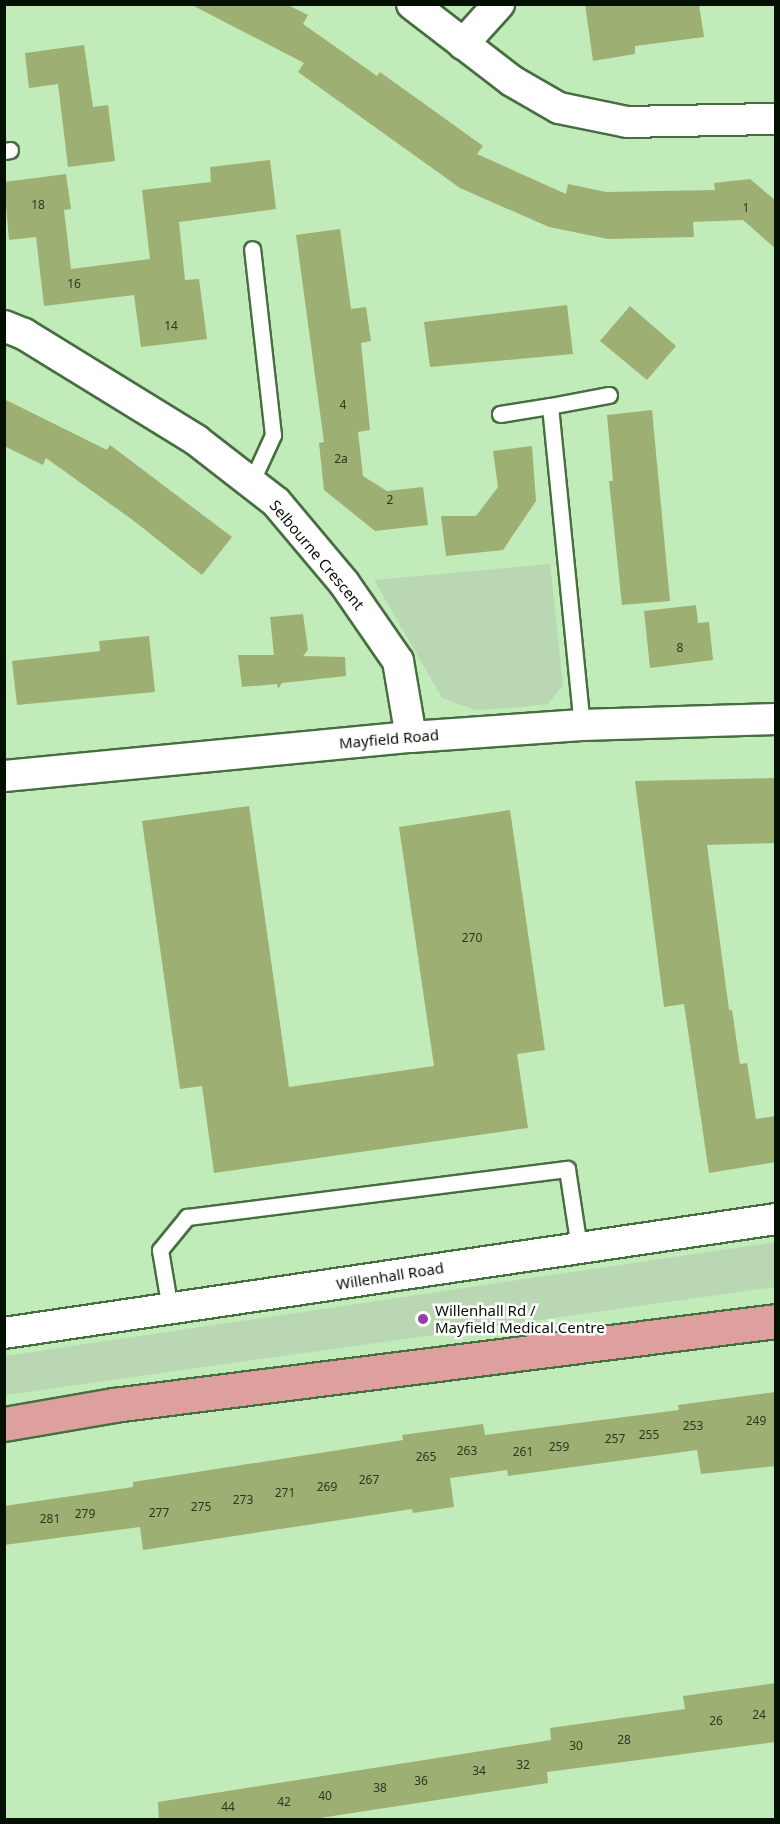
<!DOCTYPE html>
<html>
<head>
<meta charset="utf-8">
<style>
  body { margin:0 }
  #map { position:relative; width:780px; height:1824px; overflow:hidden; background:#c1ecb9; font-family:"Noto Sans",sans-serif }
  div>[style] { position:absolute }
  .green>* { inset:0; background:#b9d7b3 }
  .building>* { inset:0; background:#9eaf73 }
  .roads { filter:drop-shadow(2px 0 #476e41) drop-shadow(-2px 0 #476e41) drop-shadow(0 2px #476e41) drop-shadow(0 -2px #476e41) }
  .service>* { height:15px; margin:-7.5px; padding:0 7.5px; transform-origin:7.5px; border-radius:7.5px; background:#fff }
  .minor>* { height:30px; margin:-15px; padding:0 15px; transform-origin:15px; border-radius:15px; background:#fff }
  .trunk>* { height:33px; margin:-16.5px; padding:0 16.5px; transform-origin:16.5px; border-radius:16.5px; background:#dea09f }
  .dots>* { width:16px; height:16px; translate:-50% -50%; box-sizing:border-box; border:3px solid #fff; border-radius:50% }
  span { translate:-50% -50%; white-space:nowrap; text-align:center; line-height:1.15; -webkit-text-stroke:5px #fff; paint-order:stroke }
  .number-label { font-size:12px; color:#2a381e }
  .number-label span { -webkit-text-stroke-width:0 }
  .street-label { font-size:15px; color:#041102 }
  .poi-label { font-size:15px; color:#041102 }
  .left { translate:0 -50%; text-align:left }
  .frame { position:absolute; inset:0; border:6px solid #041102; pointer-events:none }
</style>
</head>
<body>
<div id="map">
  <div class="green">
    <i style="clip-path:polygon(550px 564px,563px 685px,548px 704px,512px 708px,476px 710px,442px 698px,374px 580px)"></i>
    <i style="clip-path:polygon(775px 1242px,775px 1287px,5px 1395px,5px 1356px)"></i>
  </div>
  <div class="building">
    <i style="clip-path:polygon(190px 4px,286px 4px,308px 15px,303px 24px,377px 76px,380px 72px,483px 146px,477px 154px,566px 194px,568px 184px,606px 192px,715px 190px,714px 183px,750px 179px,776px 201px,776px 249px,743px 220px,693px 222px,694px 237px,608px 239px,549px 227px,460px 188px,298px 72px,304px 63px)"></i>
    <i style="clip-path:polygon(585px 4px,699px 4px,704px 37px,635px 46px,635px 54px,593px 61px)"></i>
    <i style="clip-path:polygon(84px 45px,93px 107px,108px 105px,115px 161px,68px 167px,58px 84px,29px 88px,25px 53px)"></i>
    <i style="clip-path:polygon(270px 160px,276px 209px,179px 222px,185px 280px,199px 279px,207px 339px,141px 347px,134px 295px,44px 306px,36px 237px,9px 240px,4px 182px,66px 174px,71px 209px,64px 210px,71px 269px,150px 259px,142px 190px,211px 182px,210px 167px)"></i>
    <i style="clip-path:polygon(340px 229px,351px 309px,366px 307px,371px 341px,361px 343px,370px 430px,358px 432px,363px 476px,387px 491px,423px 487px,428px 525px,375px 531px,324px 490px,319px 443px,324px 442px,296px 235px)"></i>
    <i style="clip-path:polygon(567px 305px,573px 354px,430px 367px,424px 322px)"></i>
    <i style="clip-path:polygon(630px 306px,676px 346px,647px 380px,600px 341px)"></i>
    <i style="clip-path:polygon(4px 399px,107px 450px,110px 445px,232px 537px,202px 575px,134px 521px,46px 458px,43px 465px,4px 446px)"></i>
    <i style="clip-path:polygon(652px 410px,670px 601px,622px 605px,609px 481px,613px 481px,607px 415px)"></i>
    <i style="clip-path:polygon(532px 446px,536px 501px,503px 550px,446px 556px,441px 516px,476px 516px,498px 487px,493px 451px)"></i>
    <i style="clip-path:polygon(696px 605px,698px 623px,709px 622px,713px 660px,650px 668px,644px 611px)"></i>
    <i style="clip-path:polygon(303px 614px,308px 650px,303px 656px,345px 657px,346px 676px,282px 683px,278px 689px,277px 684px,242px 687px,238px 655px,274px 655px,270px 617px)"></i>
    <i style="clip-path:polygon(149px 636px,155px 692px,17px 705px,12px 661px,100px 651px,99px 641px)"></i>
    <i style="clip-path:polygon(776px 778px,776px 843px,707px 845px,729px 1010px,732px 1010px,740px 1064px,747px 1063px,756px 1119px,776px 1116px,776px 1162px,709px 1173px,684px 1004px,664px 1007px,635px 781px)"></i>
    <i style="clip-path:polygon(249px 806px,289px 1087px,434px 1066px,399px 827px,510px 810px,545px 1050px,517px 1054px,528px 1128px,214px 1173px,202px 1086px,180px 1089px,142px 821px)"></i>
    <i style="clip-path:polygon(776px 1392px,776px 1466px,701px 1474px,697px 1450px,508px 1476px,507px 1470px,450px 1478px,454px 1507px,413px 1513px,412px 1509px,143px 1550px,140px 1527px,4px 1545px,4px 1506px,133px 1487px,133px 1482px,403px 1440px,402px 1435px,483px 1424px,485px 1435px,679px 1410px,678px 1405px)"></i>
    <i style="clip-path:polygon(776px 1683px,776px 1742px,547px 1772px,548px 1783px,307px 1820px,159px 1820px,158px 1802px,551px 1740px,550px 1728px,685px 1709px,683px 1696px)"></i>
  </div>
  <div class="roads">
    <div class="service">
      <i style="left:4px;top:151px;width:6px;rotate:-9deg"></i>
      <i style="left:550px;top:406px;width:60px;rotate:-10.6deg"></i>
      <i style="left:500px;top:414px;width:51px;rotate:-9.1deg"></i>
      <i style="left:550px;top:406px;width:321px;rotate:84.3deg"></i>
      <i style="left:251px;top:483px;width:53px;rotate:-65.4deg"></i>
      <i style="left:273px;top:435px;width:187px;rotate:-96.4deg"></i>
      <i style="left:170px;top:1309px;width:60px;rotate:-99.6deg"></i>
      <i style="left:160px;top:1250px;width:43px;rotate:-50.7deg"></i>
      <i style="left:187px;top:1217px;width:383px;rotate:-7.2deg"></i>
      <i style="left:567px;top:1169px;width:79px;rotate:81.3deg"></i>
    </div>
    <div class="minor">
      <i style="left:412px;top:4px;width:126px;rotate:37.6deg"></i>
      <i style="left:512px;top:81px;width:54px;rotate:29.9deg"></i>
      <i style="left:559px;top:108px;width:69px;rotate:11.6deg"></i>
      <i style="left:627px;top:122px;width:149px;rotate:-1.2deg"></i>
      <i style="left:463px;top:44px;width:54px;rotate:-48deg"></i>
      <i style="left:4px;top:326px;width:22px;rotate:22deg"></i>
      <i style="left:24px;top:334px;width:202px;rotate:31.6deg"></i>
      <i style="left:196px;top:440px;width:101px;rotate:37.8deg"></i>
      <i style="left:276px;top:502px;width:106px;rotate:50deg"></i>
      <i style="left:344px;top:583px;width:95px;rotate:55.3deg"></i>
      <i style="left:398px;top:661px;width:77px;rotate:80.3deg"></i>
      <i style="left:4px;top:776px;width:409px;rotate:-5.5deg"></i>
      <i style="left:411px;top:737px;width:171px;rotate:-4deg"></i>
      <i style="left:582px;top:725px;width:194px;rotate:-1.8deg"></i>
      <i style="left:4px;top:1333px;width:780px;rotate:-8.4deg"></i>
    </div>
    <div class="trunk">
      <i style="left:4px;top:1424px;width:112px;rotate:-9.8deg"></i>
      <i style="left:114px;top:1405px;width:667px;rotate:-7.23deg"></i>
    </div>
  </div>
  <div class="dots">
    <i style="left:423px;top:1319px;background:#983ea9"></i>
  </div>
  <div class="number-label">
    <span style="left:38px;top:205px">18</span>
    <span style="left:746px;top:208px">1</span>
    <span style="left:74px;top:284px">16</span>
    <span style="left:171px;top:326px">14</span>
    <span style="left:343px;top:405px">4</span>
    <span style="left:341px;top:459px">2a</span>
    <span style="left:390px;top:500px">2</span>
    <span style="left:680px;top:648px">8</span>
    <span style="left:472px;top:938px">270</span>
    <span style="left:756px;top:1421px">249</span>
    <span style="left:693px;top:1426px">253</span>
    <span style="left:649px;top:1435px">255</span>
    <span style="left:615px;top:1439px">257</span>
    <span style="left:559px;top:1447px">259</span>
    <span style="left:467px;top:1451px">263</span>
    <span style="left:523px;top:1452px">261</span>
    <span style="left:426px;top:1457px">265</span>
    <span style="left:369px;top:1480px">267</span>
    <span style="left:327px;top:1487px">269</span>
    <span style="left:285px;top:1493px">271</span>
    <span style="left:243px;top:1500px">273</span>
    <span style="left:201px;top:1507px">275</span>
    <span style="left:159px;top:1513px">277</span>
    <span style="left:85px;top:1514px">279</span>
    <span style="left:50px;top:1519px">281</span>
    <span style="left:759px;top:1715px">24</span>
    <span style="left:716px;top:1721px">26</span>
    <span style="left:624px;top:1740px">28</span>
    <span style="left:576px;top:1746px">30</span>
    <span style="left:523px;top:1765px">32</span>
    <span style="left:479px;top:1771px">34</span>
    <span style="left:421px;top:1781px">36</span>
    <span style="left:380px;top:1788px">38</span>
    <span style="left:325px;top:1796px">40</span>
    <span style="left:284px;top:1802px">42</span>
    <span style="left:228px;top:1807px">44</span>
  </div>
  <div class="street-label">
    <span style="left:317px;top:555px;rotate:50deg">Selbourne Crescent</span>
    <span style="left:389px;top:739px;rotate:-5deg">Mayfield Road</span>
    <span style="left:390px;top:1276px;rotate:-9deg">Willenhall Road</span>
  </div>
  <div class="poi-label">
    <span class="left" style="left:435px;top:1319px">Willenhall Rd /<br>Mayfield Medical Centre</span>
  </div>
  <div class="frame"></div>
</div>
</body>
</html>
